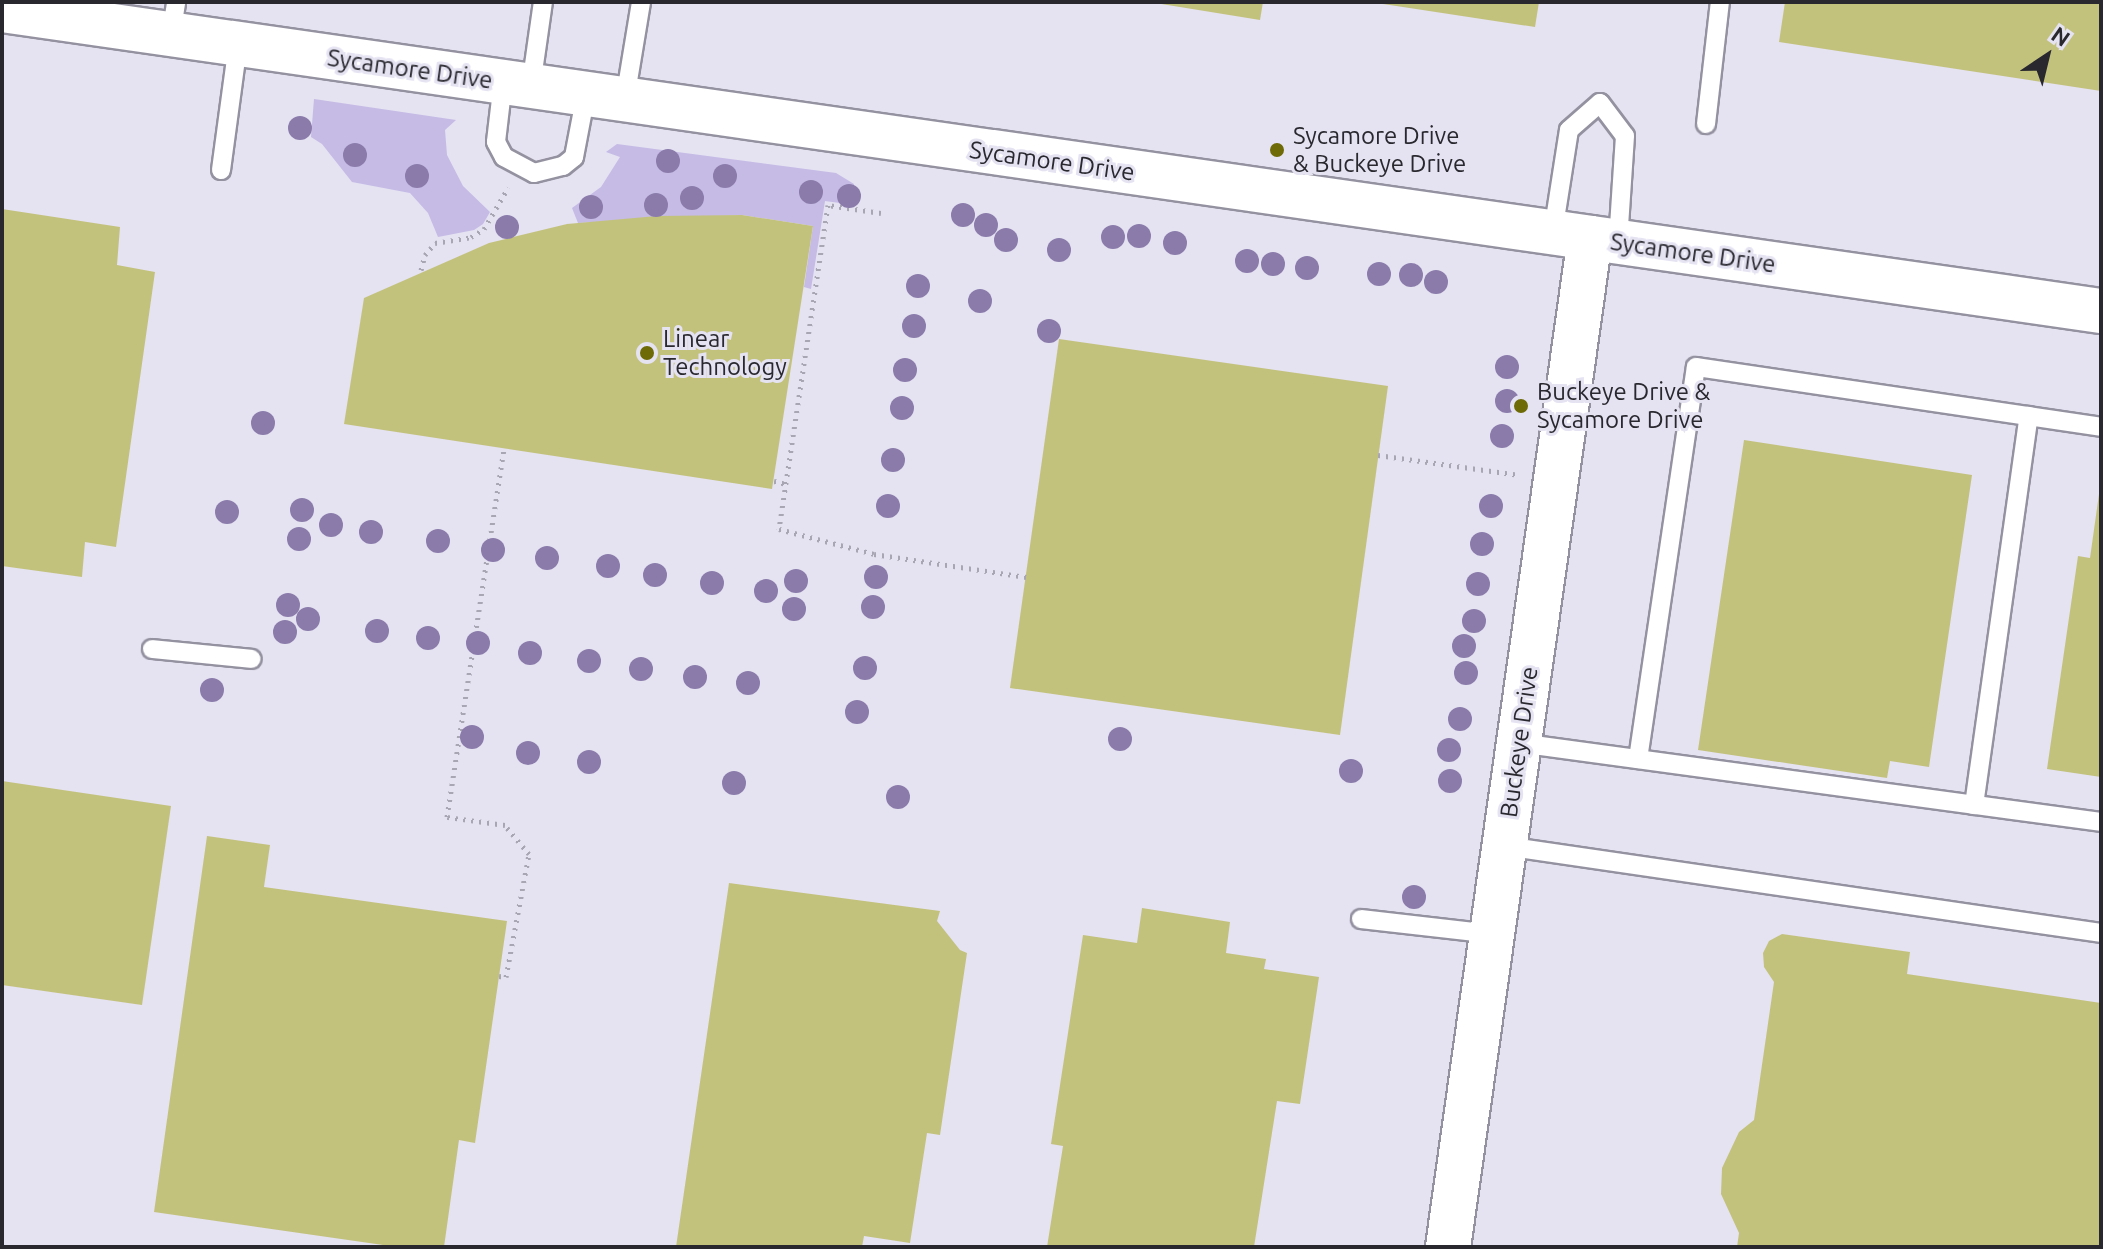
<!DOCTYPE html>
<html>
<head>
<meta charset="utf-8">
<style>
  body { margin:0 }
  #map { position:relative; width:2103px; height:1249px; overflow:hidden; background:#e5e2f2; font-family:Ubuntu,sans-serif }
  div>[style] { position:absolute }
  .green>* { inset:0; background:#c5bbe5 }
  .building>* { inset:0; background:#c3c27d }
  .path>* { height:5px; margin-top:-2.5px; transform-origin:0; background:repeating-linear-gradient(90deg,#a9a6b3 0 2px,transparent 0 8px) }
  .roads { filter:drop-shadow(2px 0 #9491a0) drop-shadow(-2px 0 #9491a0) drop-shadow(0 2px #9491a0) drop-shadow(0 -2px #9491a0) }
  .service>* { height:18px; margin:-9px; padding:0 9px; transform-origin:9px; border-radius:9px; background:#fff }
  .tertiary>* { height:44px; margin:-22px; padding:0 22px; transform-origin:22px; border-radius:22px; background:#fff }
  .trees>* { width:24px; height:24px; margin:-12px; border-radius:50%; background:#8a7baa }
  .dots>* { width:22px; height:22px; translate:-50% -50%; box-sizing:border-box; border:4px solid #e5e2f2; border-radius:50% }
  span { translate:-50% -50%; white-space:nowrap; text-align:center; line-height:1.15; -webkit-text-stroke:6px #e5e2f2; paint-order:stroke }
  .street-label { font-size:24px; color:#29282e }
  .poi-label { font-size:24px; color:#29282e }
  .left { translate:0 -50%; text-align:left }
  .frame { position:absolute; inset:0; border:4px solid #29282e; pointer-events:none }
  .north { position:absolute; left:2007px; top:16px; width:80px; height:80px; -webkit-text-stroke:6px #e5e2f2; paint-order:stroke; rotate:35deg; font-size:22px; font-weight:700; line-height:32px; text-align:center; color:#29282e }
  .north::after { content:''; display:block; margin:auto; width:28px; height:36px; background:#29282e; clip-path:polygon(50% 0,100% 100%,50% 72%,0 100%) }
</style>
</head>
<body>
<div id="map">
  <div class="green">
    <i style="clip-path:polygon(314px 99px,456px 120px,445px 130px,447px 155px,463px 186px,490px 212px,483px 224px,474px 230px,438px 237px,428px 213px,410px 193px,352px 182px,322px 144px,311px 137px)"></i>
    <i style="clip-path:polygon(617px 144px,836px 173px,854px 184px,855px 205px,825px 201px,811px 289px,804px 287px,813px 226px,742px 215px,578px 223px,572px 208px,601px 187px,620px 157px,606px 152px)"></i>
  </div>
  <div class="building">
    <i style="clip-path:polygon(1149px 2px,1263px 2px,1260px 20px)"></i>
    <i style="clip-path:polygon(1370px 2px,1539px 2px,1535px 27px)"></i>
    <i style="clip-path:polygon(1785px 2px,2101px 2px,2101px 91px,1779px 42px)"></i>
    <i style="clip-path:polygon(2px 209px,120px 227px,117px 265px,155px 272px,116px 547px,85px 542px,82px 577px,2px 566px)"></i>
    <i style="clip-path:polygon(742px 215px,813px 226px,772px 489px,344px 424px,364px 298px,489px 243px,567px 224px,657px 216px)"></i>
    <i style="clip-path:polygon(1059px 339px,1388px 386px,1340px 735px,1010px 688px)"></i>
    <i style="clip-path:polygon(1744px 440px,1972px 475px,1929px 767px,1890px 761px,1887px 778px,1698px 750px)"></i>
    <i style="clip-path:polygon(2099px 494px,2101px 494px,2101px 777px,2047px 769px,2078px 556px,2090px 558px)"></i>
    <i style="clip-path:polygon(2px 781px,171px 806px,142px 1005px,2px 985px)"></i>
    <i style="clip-path:polygon(207px 836px,270px 845px,264px 887px,507px 921px,475px 1143px,459px 1140px,444px 1247px,397px 1247px,154px 1212px)"></i>
    <i style="clip-path:polygon(729px 883px,940px 911px,937px 921px,960px 950px,967px 953px,940px 1135px,927px 1133px,910px 1243px,864px 1236px,862px 1247px,676px 1247px)"></i>
    <i style="clip-path:polygon(1142px 908px,1230px 922px,1226px 953px,1266px 959px,1264px 969px,1319px 977px,1300px 1104px,1277px 1101px,1254px 1247px,1047px 1247px,1063px 1146px,1051px 1144px,1083px 935px,1137px 943px)"></i>
    <i style="clip-path:polygon(1782px 934px,1910px 952px,1907px 974px,2101px 1003px,2101px 1247px,1737px 1247px,1739px 1233px,1721px 1194px,1722px 1168px,1739px 1132px,1754px 1120px,1774px 982px,1764px 967px,1763px 953px,1769px 941px)"></i>
  </div>
  <div class="path">
    <i style="left:881px;top:213px;width:54px;rotate:-171.4deg"></i>
    <i style="left:828px;top:205px;width:328px;rotate:98.6deg"></i>
    <i style="left:779px;top:529px;width:98px;rotate:14.7deg"></i>
    <i style="left:874px;top:554px;width:154px;rotate:8.6deg"></i>
    <i style="left:421px;top:270px;width:16px;rotate:-75deg"></i>
    <i style="left:425px;top:255px;width:16px;rotate:-50deg"></i>
    <i style="left:435px;top:243px;width:36px;rotate:-9deg"></i>
    <i style="left:471px;top:237px;width:15px;rotate:-32deg"></i>
    <i style="left:484px;top:229px;width:48px;rotate:-59.7deg"></i>
    <i style="left:1378px;top:455px;width:143px;rotate:8deg"></i>
    <i style="left:774px;top:481px;width:12px;rotate:14deg"></i>
    <i style="left:499px;top:976px;width:7px;rotate:8deg"></i>
    <i style="left:506px;top:977px;width:125px;rotate:-79.4deg"></i>
    <i style="left:529px;top:854px;width:38px;rotate:-130deg"></i>
    <i style="left:505px;top:825px;width:59px;rotate:-172.1deg"></i>
    <i style="left:447px;top:817px;width:372px;rotate:-81.2deg"></i>
  </div>
  <div class="roads">
    <div class="service">
      <i style="left:171px;top:35px;width:33px;rotate:-81deg"></i>
      <i style="left:503px;top:82px;width:60px;rotate:96.7deg"></i>
      <i style="left:496px;top:142px;width:17px;rotate:62deg"></i>
      <i style="left:504px;top:157px;width:34px;rotate:28deg"></i>
      <i style="left:534px;top:173px;width:30px;rotate:-14deg"></i>
      <i style="left:563px;top:166px;width:14px;rotate:-39deg"></i>
      <i style="left:574px;top:157px;width:64px;rotate:-79.2deg"></i>
      <i style="left:531px;top:86px;width:85px;rotate:-81.9deg"></i>
      <i style="left:625px;top:99px;width:98px;rotate:-80.6deg"></i>
      <i style="left:1706px;top:124px;width:123px;rotate:-83.5deg"></i>
      <i style="left:221px;top:170px;width:127px;rotate:-82.3deg"></i>
      <i style="left:1553px;top:232px;width:103px;rotate:-81.1deg"></i>
      <i style="left:1569px;top:130px;width:41px;rotate:-41.1deg"></i>
      <i style="left:1600px;top:103px;width:41px;rotate:52.9deg"></i>
      <i style="left:1625px;top:136px;width:106px;rotate:93.8deg"></i>
      <i style="left:152px;top:649px;width:100px;rotate:5.7deg"></i>
      <i style="left:1519px;top:743px;width:587px;rotate:7.73deg"></i>
      <i style="left:1638px;top:759px;width:396px;rotate:-81.6deg"></i>
      <i style="left:1696px;top:367px;width:409px;rotate:8.4deg"></i>
      <i style="left:1974px;top:805px;width:393px;rotate:-82deg"></i>
      <i style="left:1505px;top:846px;width:602px;rotate:8.3deg"></i>
      <i style="left:1361px;top:919px;width:133px;rotate:6.5deg"></i>
    </div>
    <div class="tertiary">
      <i style="left:2px;top:10px;width:2120px;rotate:8.16deg"></i>
      <i style="left:1448px;top:1247px;width:1019px;rotate:-81.99deg"></i>
    </div>
  </div>
  <div class="trees">
    <i style="left:300px;top:128px"></i>
    <i style="left:355px;top:155px"></i>
    <i style="left:668px;top:161px"></i>
    <i style="left:417px;top:176px"></i>
    <i style="left:725px;top:176px"></i>
    <i style="left:811px;top:192px"></i>
    <i style="left:849px;top:196px"></i>
    <i style="left:692px;top:198px"></i>
    <i style="left:656px;top:205px"></i>
    <i style="left:591px;top:207px"></i>
    <i style="left:963px;top:215px"></i>
    <i style="left:986px;top:225px"></i>
    <i style="left:507px;top:227px"></i>
    <i style="left:1139px;top:236px"></i>
    <i style="left:1113px;top:237px"></i>
    <i style="left:1006px;top:240px"></i>
    <i style="left:1175px;top:243px"></i>
    <i style="left:1059px;top:250px"></i>
    <i style="left:1247px;top:261px"></i>
    <i style="left:1273px;top:264px"></i>
    <i style="left:1307px;top:268px"></i>
    <i style="left:1379px;top:274px"></i>
    <i style="left:1411px;top:275px"></i>
    <i style="left:1436px;top:282px"></i>
    <i style="left:918px;top:286px"></i>
    <i style="left:980px;top:301px"></i>
    <i style="left:914px;top:326px"></i>
    <i style="left:1049px;top:331px"></i>
    <i style="left:1507px;top:367px"></i>
    <i style="left:905px;top:370px"></i>
    <i style="left:1507px;top:401px"></i>
    <i style="left:902px;top:408px"></i>
    <i style="left:263px;top:423px"></i>
    <i style="left:1502px;top:436px"></i>
    <i style="left:893px;top:460px"></i>
    <i style="left:888px;top:506px"></i>
    <i style="left:1491px;top:506px"></i>
    <i style="left:302px;top:510px"></i>
    <i style="left:227px;top:512px"></i>
    <i style="left:331px;top:525px"></i>
    <i style="left:371px;top:532px"></i>
    <i style="left:299px;top:539px"></i>
    <i style="left:438px;top:541px"></i>
    <i style="left:1482px;top:544px"></i>
    <i style="left:493px;top:550px"></i>
    <i style="left:547px;top:558px"></i>
    <i style="left:608px;top:566px"></i>
    <i style="left:655px;top:575px"></i>
    <i style="left:876px;top:577px"></i>
    <i style="left:796px;top:581px"></i>
    <i style="left:712px;top:583px"></i>
    <i style="left:1478px;top:584px"></i>
    <i style="left:766px;top:591px"></i>
    <i style="left:288px;top:605px"></i>
    <i style="left:873px;top:607px"></i>
    <i style="left:794px;top:609px"></i>
    <i style="left:308px;top:619px"></i>
    <i style="left:1474px;top:621px"></i>
    <i style="left:377px;top:631px"></i>
    <i style="left:285px;top:632px"></i>
    <i style="left:428px;top:638px"></i>
    <i style="left:478px;top:643px"></i>
    <i style="left:1464px;top:646px"></i>
    <i style="left:530px;top:653px"></i>
    <i style="left:589px;top:661px"></i>
    <i style="left:865px;top:668px"></i>
    <i style="left:641px;top:669px"></i>
    <i style="left:1466px;top:673px"></i>
    <i style="left:695px;top:677px"></i>
    <i style="left:748px;top:683px"></i>
    <i style="left:212px;top:690px"></i>
    <i style="left:857px;top:712px"></i>
    <i style="left:1460px;top:719px"></i>
    <i style="left:472px;top:737px"></i>
    <i style="left:1120px;top:739px"></i>
    <i style="left:1449px;top:750px"></i>
    <i style="left:528px;top:753px"></i>
    <i style="left:589px;top:762px"></i>
    <i style="left:1351px;top:771px"></i>
    <i style="left:1450px;top:781px"></i>
    <i style="left:734px;top:783px"></i>
    <i style="left:898px;top:797px"></i>
    <i style="left:1414px;top:897px"></i>
  </div>
  <div class="dots">
    <i style="left:1277px;top:150px;background:#6e6b07"></i>
    <i style="left:647px;top:353px;background:#6e6b07"></i>
    <i style="left:1521px;top:406px;background:#6e6b07"></i>
  </div>
  <div class="street-label">
    <span style="left:410px;top:69px;rotate:8deg">Sycamore Drive</span>
    <span style="left:1052px;top:161px;rotate:8deg">Sycamore Drive</span>
    <span style="left:1693px;top:253px;rotate:8deg">Sycamore Drive</span>
    <span style="left:1519px;top:742px;rotate:-82deg">Buckeye Drive</span>
  </div>
  <div class="poi-label">
    <span class="left" style="left:1293px;top:150px">Sycamore Drive<br>&amp; Buckeye Drive</span>
    <span class="left" style="left:663px;top:353px">Linear<br>Technology</span>
    <span class="left" style="left:1537px;top:406px">Buckeye Drive &amp;<br>Sycamore Drive</span>
  </div>
  <div class="frame"></div>
  <div class="north">N</div>
</div>
</body>
</html>
